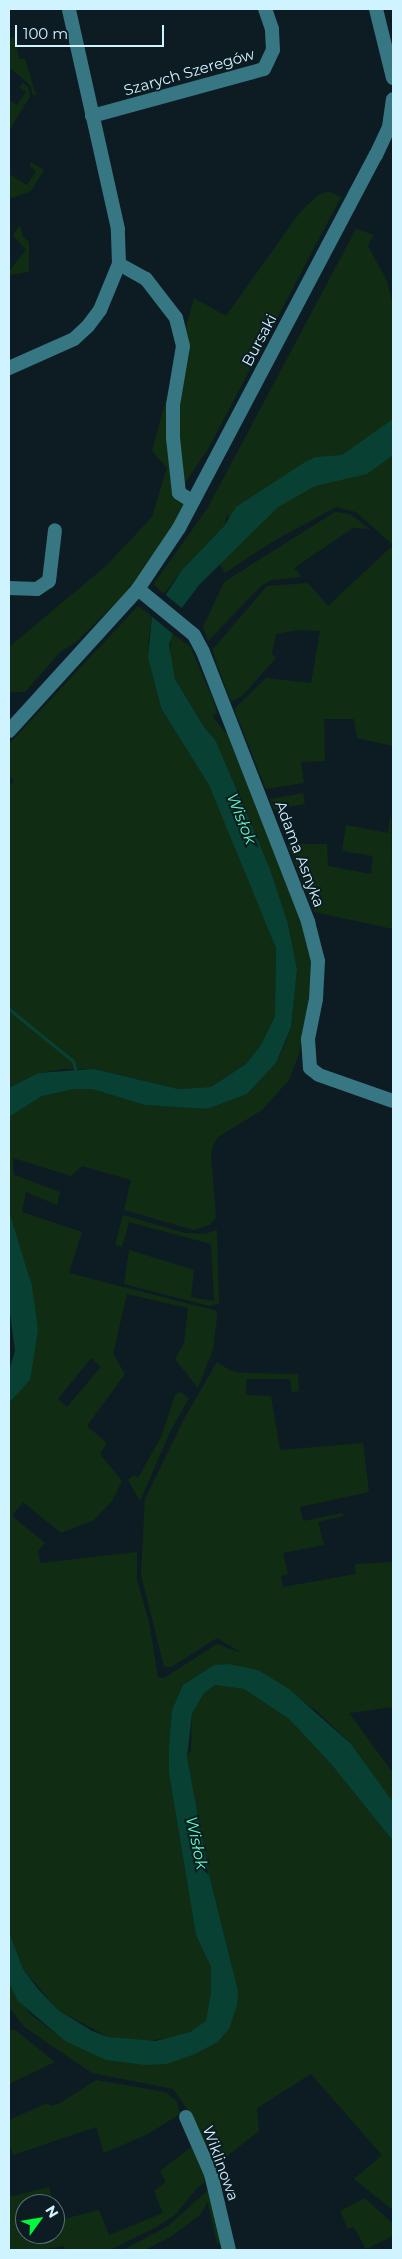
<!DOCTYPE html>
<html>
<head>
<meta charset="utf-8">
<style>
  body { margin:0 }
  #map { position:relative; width:402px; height:2259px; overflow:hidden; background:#0d1c23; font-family:Montserrat,sans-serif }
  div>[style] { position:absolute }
  .green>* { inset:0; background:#102d13 }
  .water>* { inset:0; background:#084033 }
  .pier>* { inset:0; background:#0d1c23 }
  .stream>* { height:3px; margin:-1.5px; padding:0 1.5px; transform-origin:1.5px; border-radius:1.5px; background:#084033 }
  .minor>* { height:14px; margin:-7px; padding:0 7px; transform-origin:7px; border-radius:7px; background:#377683 }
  span { translate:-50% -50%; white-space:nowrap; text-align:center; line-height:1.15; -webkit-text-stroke:4px #0d1c23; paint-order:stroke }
  .street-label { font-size:15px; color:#cff3ff }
  .water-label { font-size:16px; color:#5dffbd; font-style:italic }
  .frame { position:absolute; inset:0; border:10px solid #cff3ff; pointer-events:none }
  .north { position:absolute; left:15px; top:2194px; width:50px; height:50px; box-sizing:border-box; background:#0d1c23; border:1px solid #5b727b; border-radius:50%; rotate:58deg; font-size:14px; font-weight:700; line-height:20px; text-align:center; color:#cff3ff }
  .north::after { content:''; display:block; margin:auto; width:18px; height:22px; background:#00fa3a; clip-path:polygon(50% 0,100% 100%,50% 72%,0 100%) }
  .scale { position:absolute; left:15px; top:25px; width:149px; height:22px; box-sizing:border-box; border:2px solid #cff3ff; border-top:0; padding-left:6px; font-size:15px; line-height:18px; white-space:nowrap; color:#cff3ff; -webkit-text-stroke:4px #0d1c23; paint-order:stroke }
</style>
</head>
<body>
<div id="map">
  <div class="green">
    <i style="clip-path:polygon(14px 36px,19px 59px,25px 59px,36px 95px,33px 95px,30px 85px,9px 67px,9px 40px)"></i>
    <i style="clip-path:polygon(23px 83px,28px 87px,30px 97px,9px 130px,9px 100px,17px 105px,26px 92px,19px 87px)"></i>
    <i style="clip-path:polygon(31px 162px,44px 170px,31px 191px,12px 198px,9px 196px,9px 174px,27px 185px,36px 171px,29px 166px)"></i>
    <i style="clip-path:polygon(328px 191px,341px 197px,208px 449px,181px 489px,192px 501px,137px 582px,75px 643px,61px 651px,25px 692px,9px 692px,9px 647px,106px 566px,152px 517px,167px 468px,152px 451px,194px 298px,226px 316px,301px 211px,318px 195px)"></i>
    <i style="clip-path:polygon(20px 225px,23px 237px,29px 242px,29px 272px,9px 275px,9px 271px,26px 250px,13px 235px)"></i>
    <i style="clip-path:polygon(356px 229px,374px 235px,368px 246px,387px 281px,393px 305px,393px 545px,356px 512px,336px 507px,272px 542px,225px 573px,217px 559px,236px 540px,227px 513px,225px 525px,182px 570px,164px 594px,154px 585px,155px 582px,207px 509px)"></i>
    <i style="clip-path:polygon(335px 512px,350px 514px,370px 529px,353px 528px,294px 568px,302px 577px,272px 580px,262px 585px,208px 641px,203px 627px,224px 582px)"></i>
    <i style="clip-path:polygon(391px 547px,393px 550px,393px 746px,357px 738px,354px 719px,324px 719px,325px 761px,301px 762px,304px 783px,266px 789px,234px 709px,266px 678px,311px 683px,320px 631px,298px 630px,276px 634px,272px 654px,276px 658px,242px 696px,231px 702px,212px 650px,267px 586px,308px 583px,328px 606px)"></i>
    <i style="clip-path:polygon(138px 606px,152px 616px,148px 643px,151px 671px,161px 708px,209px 785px,268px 923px,276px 949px,275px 1016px,261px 1045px,246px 1064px,211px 1087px,178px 1089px,94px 1069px,63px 1069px,38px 1073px,9px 1088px,9px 786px,14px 780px,9px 776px,9px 744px)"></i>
    <i style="clip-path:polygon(evenodd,171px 633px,190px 646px,215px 704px,217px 713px,212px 716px,231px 739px,302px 920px,311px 958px,308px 1009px,299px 1054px,289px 1080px,262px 1110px,218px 1137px,214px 1144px,211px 1153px,216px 1218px,209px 1225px,194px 1230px,124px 1210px,131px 1180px,82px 1166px,71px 1176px,13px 1158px,14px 1175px,60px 1192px,57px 1205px,26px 1192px,22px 1212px,82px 1232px,69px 1273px,217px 1311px,217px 1318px,213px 1349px,198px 1388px,175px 1359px,184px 1343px,188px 1308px,127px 1294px,113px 1354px,125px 1374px,87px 1426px,107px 1443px,100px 1454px,122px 1481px,112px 1501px,94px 1520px,61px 1533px,23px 1502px,12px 1516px,45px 1543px,38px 1551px,40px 1563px,137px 1552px,137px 1580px,149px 1622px,158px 1677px,164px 1678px,217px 1644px,242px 1653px,217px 1638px,171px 1667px,164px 1667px,141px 1575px,145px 1499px,184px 1419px,217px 1362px,231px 1371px,245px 1373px,298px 1374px,299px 1391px,292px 1392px,290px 1379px,246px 1379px,246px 1395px,271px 1396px,280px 1450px,363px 1443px,369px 1492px,300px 1507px,303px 1521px,343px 1513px,343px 1516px,318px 1522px,324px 1545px,283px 1553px,288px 1574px,281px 1576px,283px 1587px,356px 1574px,355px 1564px,393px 1562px,393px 1707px,349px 1713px,393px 1773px,393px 1802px,351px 1744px,318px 1712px,258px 1670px,214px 1665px,183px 1685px,172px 1710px,169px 1773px,196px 1934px,211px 1967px,211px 1992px,206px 2021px,199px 2028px,178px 2036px,143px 2042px,108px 2037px,58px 2010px,23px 1969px,9px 1932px,9px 1403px,18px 1393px,32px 1286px,9px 1211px,9px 1117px,42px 1096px,74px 1089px,92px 1089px,146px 1105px,207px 1109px,247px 1094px,276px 1063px,285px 1044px,291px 1027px,297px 969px,288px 924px,270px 869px,216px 741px,204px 727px,175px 679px,170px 658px,171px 633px,91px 1358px,101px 1367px,67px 1407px,58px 1399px,91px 1358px)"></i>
    <i style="clip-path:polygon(303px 793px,305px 804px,274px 810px,270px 799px)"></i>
    <i style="clip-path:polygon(391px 811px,393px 929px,314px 912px,287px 844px,327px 844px,328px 866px,371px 874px,373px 856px,342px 851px,346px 825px,388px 833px)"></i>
    <i style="clip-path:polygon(123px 1215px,185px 1233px,205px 1234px,217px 1230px,219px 1303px,210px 1306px,124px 1284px,129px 1250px,194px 1270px,191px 1297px,214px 1301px,211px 1244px,129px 1222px,122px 1247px,115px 1245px)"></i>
    <i style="clip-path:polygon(181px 1392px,189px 1398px,170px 1432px,140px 1501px,128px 1480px,133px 1475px,138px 1478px,161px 1437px,175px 1395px)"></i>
    <i style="clip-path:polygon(215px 1685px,244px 1689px,289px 1719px,332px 1765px,393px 1841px,393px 2210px,354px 2179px,382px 2155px,311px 2074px,257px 2108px,259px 2131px,212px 2168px,190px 2113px,173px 2089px,92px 2073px,24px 2027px,9px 2007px,9px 1983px,29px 2013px,65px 2041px,195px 2054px,218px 2042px,229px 2029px,232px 1966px,209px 1874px,187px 1757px,191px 1750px,192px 1714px,204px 1693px)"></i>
    <i style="clip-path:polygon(14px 2029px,55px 2062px,9px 2084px,9px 2031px)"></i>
    <i style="clip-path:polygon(96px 2080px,165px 2092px,177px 2101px,180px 2114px,148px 2134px,104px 2153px,96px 2127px,13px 2155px,9px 2143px,9px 2120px,47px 2103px,50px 2106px,60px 2103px)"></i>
    <i style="clip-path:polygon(194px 2145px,210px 2179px,198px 2187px,175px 2215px,156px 2227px,110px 2250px,65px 2250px,64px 2246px,38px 2250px,9px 2250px,9px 2197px,49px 2187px,53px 2204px,25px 2204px,25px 2234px,55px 2234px,55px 2217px,56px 2221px,99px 2210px,109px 2235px,163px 2213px,154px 2191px,166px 2182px,160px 2171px)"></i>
    <i style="clip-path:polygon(208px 2190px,224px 2242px,217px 2244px,208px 2202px,199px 2216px,170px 2237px,145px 2250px,123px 2250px,168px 2226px)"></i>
    <i style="clip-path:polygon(365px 2198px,393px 2224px,393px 2236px,366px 2249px,354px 2227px,348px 2229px,340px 2211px)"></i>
  </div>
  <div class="water">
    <i style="clip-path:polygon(393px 419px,393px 455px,367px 474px,315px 486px,278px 507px,199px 585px,181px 609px,169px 645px,175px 679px,204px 727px,216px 741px,270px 869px,288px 924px,297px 969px,295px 989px,291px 1027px,276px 1063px,247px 1094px,207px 1109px,145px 1105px,92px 1089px,74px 1089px,42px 1096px,9px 1117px,9px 1088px,38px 1073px,94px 1069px,178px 1089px,211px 1087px,246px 1064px,261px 1045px,275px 1016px,276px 948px,209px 785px,161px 708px,148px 658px,152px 616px,182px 570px,225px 525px,236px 507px,305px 462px,316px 457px,342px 455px)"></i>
    <i style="clip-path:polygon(9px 1211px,32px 1286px,38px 1330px,30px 1380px,9px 1403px,9px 1371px,15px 1351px,9px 1306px)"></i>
    <i style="clip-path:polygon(228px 1664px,258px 1670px,289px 1689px,351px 1744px,393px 1802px,393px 1841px,332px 1765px,289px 1719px,244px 1689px,215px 1685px,204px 1693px,192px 1714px,187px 1757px,209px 1874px,238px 1991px,237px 2005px,229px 2029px,218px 2042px,195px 2054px,167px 2064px,145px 2065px,106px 2060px,65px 2041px,18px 2001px,9px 1983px,9px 1932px,23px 1969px,38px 1989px,58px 2010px,92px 2031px,108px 2037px,156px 2041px,190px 2032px,206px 2021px,211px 1992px,211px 1967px,196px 1935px,169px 1773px,169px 1747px,172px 1710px,183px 1685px,214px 1665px)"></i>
  </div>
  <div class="pier">
    <i style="clip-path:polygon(162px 592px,183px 609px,173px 634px,150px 615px)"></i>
  </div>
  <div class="stream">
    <i style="left:9px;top:1009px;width:82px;rotate:39.1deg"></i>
    <i style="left:73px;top:1061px;width:11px;rotate:75deg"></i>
  </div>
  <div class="minor">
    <i style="left:376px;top:9px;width:71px;rotate:76.2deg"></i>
    <i style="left:92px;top:116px;width:178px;rotate:-15.3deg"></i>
    <i style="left:264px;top:69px;width:21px;rotate:-65deg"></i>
    <i style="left:273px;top:50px;width:21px;rotate:-93deg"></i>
    <i style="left:272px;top:29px;width:21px;rotate:-109deg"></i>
    <i style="left:119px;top:264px;width:31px;rotate:29deg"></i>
    <i style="left:146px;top:279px;width:49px;rotate:52.4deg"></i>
    <i style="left:176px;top:318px;width:29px;rotate:76deg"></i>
    <i style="left:183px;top:346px;width:60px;rotate:99.6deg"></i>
    <i style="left:173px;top:405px;width:33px;rotate:90deg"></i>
    <i style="left:173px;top:438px;width:55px;rotate:83.8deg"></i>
    <i style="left:179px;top:493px;width:15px;rotate:32deg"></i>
    <i style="left:9px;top:368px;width:71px;rotate:-24deg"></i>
    <i style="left:74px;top:339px;width:19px;rotate:-43deg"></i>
    <i style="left:88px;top:326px;width:20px;rotate:-53deg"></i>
    <i style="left:100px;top:310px;width:50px;rotate:-67.6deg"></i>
    <i style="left:119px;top:264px;width:35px;rotate:-92deg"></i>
    <i style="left:118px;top:229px;width:225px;rotate:-102.6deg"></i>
    <i style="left:9px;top:588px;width:28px;rotate:2deg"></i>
    <i style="left:37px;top:589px;width:14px;rotate:-34deg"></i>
    <i style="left:49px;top:581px;width:51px;rotate:-83.3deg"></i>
    <i style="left:138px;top:589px;width:72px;rotate:39.4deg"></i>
    <i style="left:194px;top:635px;width:19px;rotate:62deg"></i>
    <i style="left:203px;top:652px;width:290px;rotate:68.7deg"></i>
    <i style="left:308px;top:922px;width:40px;rotate:75.6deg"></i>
    <i style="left:318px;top:961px;width:38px;rotate:93deg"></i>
    <i style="left:316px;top:999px;width:41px;rotate:101.3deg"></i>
    <i style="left:308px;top:1039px;width:29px;rotate:86deg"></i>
    <i style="left:310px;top:1068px;width:11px;rotate:38deg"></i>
    <i style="left:319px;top:1075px;width:78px;rotate:19.4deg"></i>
    <i style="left:9px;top:731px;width:192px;rotate:-47.7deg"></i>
    <i style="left:138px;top:589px;width:73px;rotate:-56.1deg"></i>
    <i style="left:179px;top:528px;width:422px;rotate:-62.2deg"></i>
    <i style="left:376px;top:155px;width:31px;rotate:-65deg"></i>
    <i style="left:389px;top:127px;width:28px;rotate:-82deg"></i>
    <i style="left:186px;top:2117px;width:62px;rotate:66.3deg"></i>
    <i style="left:211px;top:2174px;width:78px;rotate:76.7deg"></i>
  </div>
  <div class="street-label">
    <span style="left:189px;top:72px;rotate:-16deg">Szarych Szeregów</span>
    <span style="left:259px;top:340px;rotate:-62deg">Bursaki</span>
    <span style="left:300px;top:854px;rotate:69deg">Adama Asnyka</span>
    <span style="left:221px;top:2163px;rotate:70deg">Wiklinowa</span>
  </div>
  <div class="water-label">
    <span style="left:241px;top:819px;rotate:68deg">Wisłok</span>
    <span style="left:196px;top:1843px;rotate:78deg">Wisłok</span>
  </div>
  <div class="frame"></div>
  <div class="north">N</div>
  <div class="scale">100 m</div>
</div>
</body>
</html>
